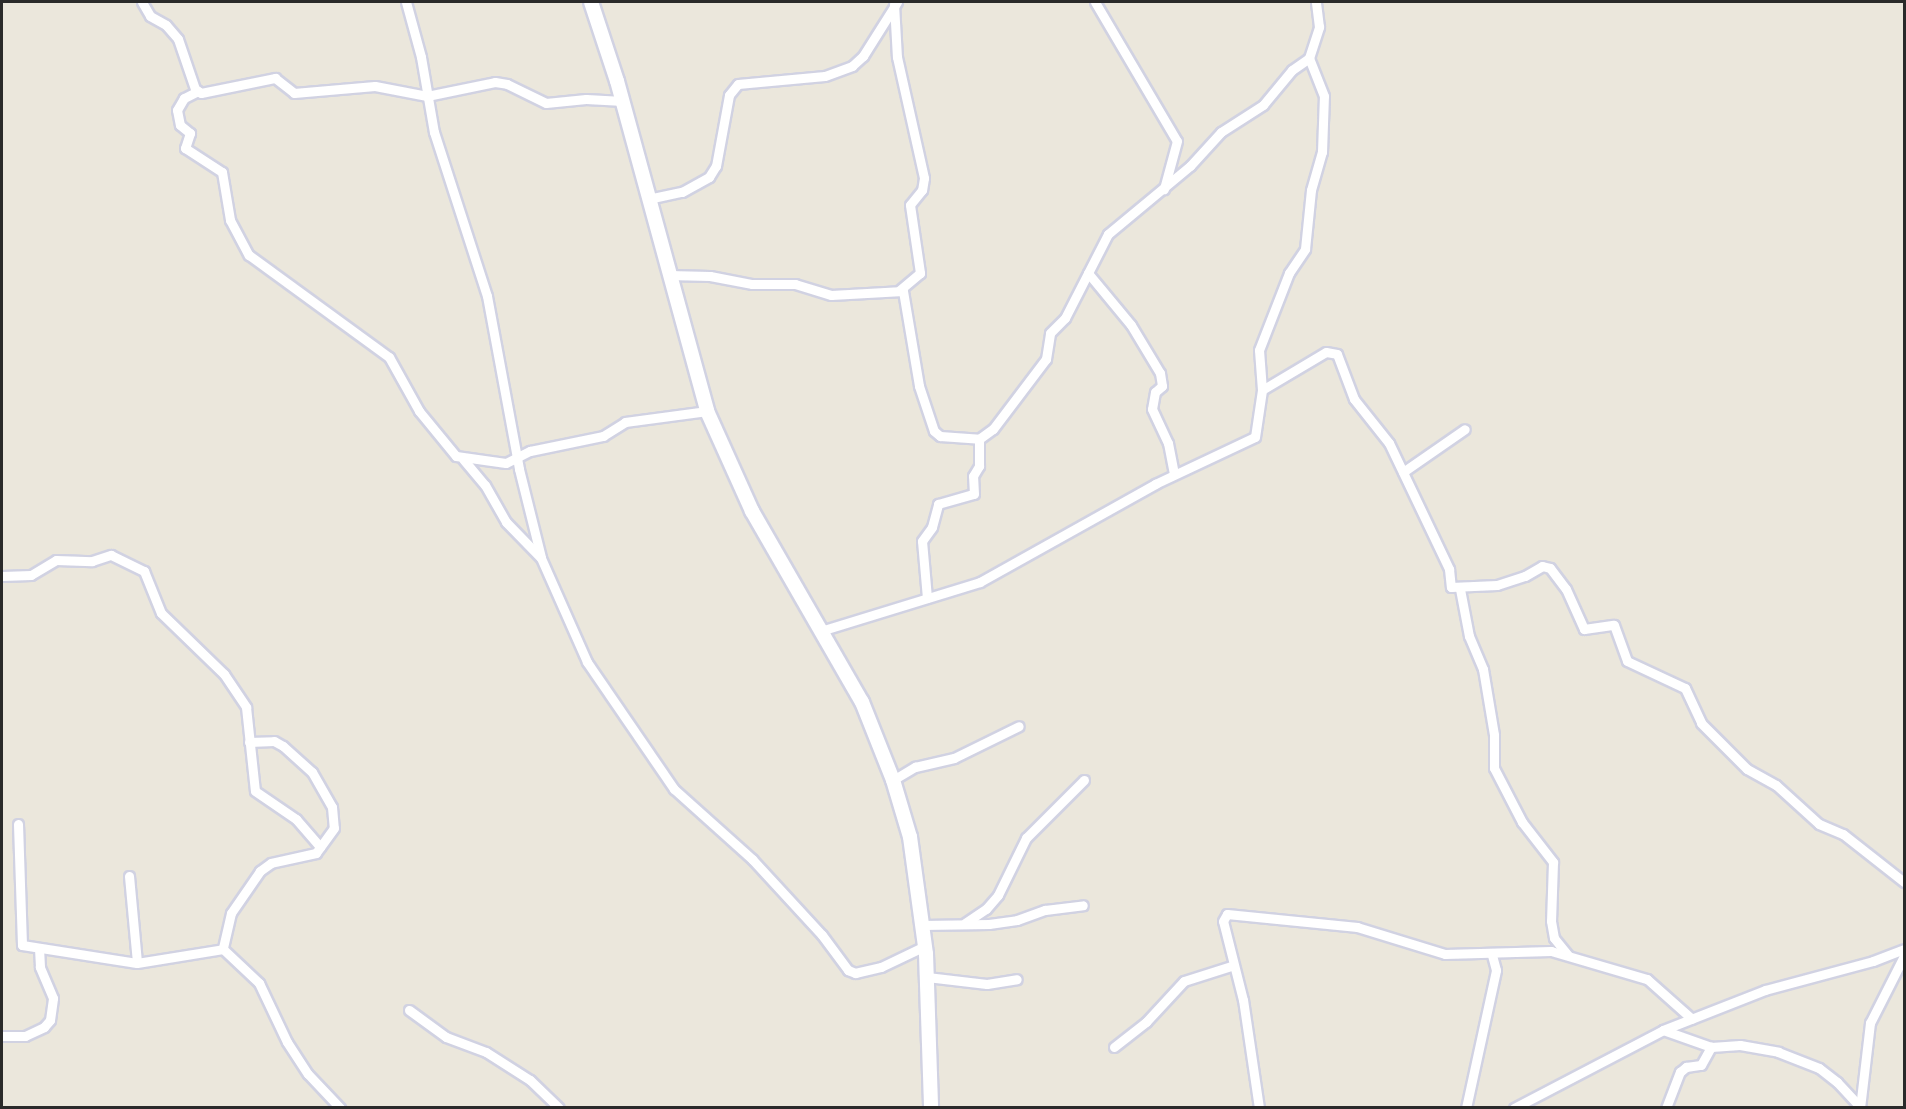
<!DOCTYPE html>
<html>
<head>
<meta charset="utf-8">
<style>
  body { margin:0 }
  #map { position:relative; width:1906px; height:1109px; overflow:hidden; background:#ebe7dc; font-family:"Fira Sans Condensed",sans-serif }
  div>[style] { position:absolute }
  .roads { filter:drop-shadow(2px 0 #d1d2e2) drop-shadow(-2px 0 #d1d2e2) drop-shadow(0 2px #d1d2e2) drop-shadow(0 -2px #d1d2e2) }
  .street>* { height:9px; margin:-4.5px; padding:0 4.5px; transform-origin:4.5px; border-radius:4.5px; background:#fff }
  .secondary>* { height:14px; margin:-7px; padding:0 7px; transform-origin:7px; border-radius:7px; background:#fff }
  span { translate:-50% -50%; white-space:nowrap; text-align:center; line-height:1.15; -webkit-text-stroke:5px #fff; paint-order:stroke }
  .frame { position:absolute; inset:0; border:3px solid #2a2a2a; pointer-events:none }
</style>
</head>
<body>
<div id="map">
  <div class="roads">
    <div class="street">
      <i style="left:142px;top:2px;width:16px;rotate:60deg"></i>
      <i style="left:150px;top:16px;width:18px;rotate:29deg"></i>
      <i style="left:166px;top:25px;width:18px;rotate:49deg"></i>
      <i style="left:178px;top:39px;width:53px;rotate:71.2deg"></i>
      <i style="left:195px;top:89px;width:7px;rotate:34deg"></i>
      <i style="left:201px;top:93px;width:76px;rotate:-11.5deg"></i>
      <i style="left:275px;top:78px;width:24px;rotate:38deg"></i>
      <i style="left:294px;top:93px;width:81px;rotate:-4.9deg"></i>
      <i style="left:375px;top:86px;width:53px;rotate:10.9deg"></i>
      <i style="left:427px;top:96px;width:69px;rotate:-11.6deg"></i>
      <i style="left:495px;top:82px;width:12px;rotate:9deg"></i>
      <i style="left:507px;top:84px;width:43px;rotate:26deg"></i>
      <i style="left:546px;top:103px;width:40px;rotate:-5.7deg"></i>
      <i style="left:586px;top:99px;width:37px;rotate:3deg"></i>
      <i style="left:406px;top:2px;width:57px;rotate:74.7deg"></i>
      <i style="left:421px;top:57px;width:76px;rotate:80.2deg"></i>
      <i style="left:434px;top:132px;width:172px;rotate:72.1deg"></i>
      <i style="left:487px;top:296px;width:176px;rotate:79.5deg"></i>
      <i style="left:519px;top:469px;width:91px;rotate:76deg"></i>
      <i style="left:1095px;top:2px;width:161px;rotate:59.5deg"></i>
      <i style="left:1177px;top:141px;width:50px;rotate:105.2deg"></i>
      <i style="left:894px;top:4px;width:53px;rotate:86.8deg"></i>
      <i style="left:897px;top:57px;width:124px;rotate:77.4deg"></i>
      <i style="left:924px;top:178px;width:12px;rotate:99deg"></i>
      <i style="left:922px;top:190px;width:19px;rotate:129deg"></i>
      <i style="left:910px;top:205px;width:69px;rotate:81.6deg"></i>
      <i style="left:920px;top:273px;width:26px;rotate:140deg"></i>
      <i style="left:198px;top:91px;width:16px;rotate:153deg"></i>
      <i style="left:184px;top:98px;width:14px;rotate:120deg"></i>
      <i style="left:177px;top:110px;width:15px;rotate:79deg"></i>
      <i style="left:180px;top:125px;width:13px;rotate:39deg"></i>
      <i style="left:190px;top:133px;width:16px;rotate:108deg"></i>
      <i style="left:185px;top:148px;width:44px;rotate:33deg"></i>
      <i style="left:222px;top:172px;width:49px;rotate:80.5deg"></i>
      <i style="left:230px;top:220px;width:40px;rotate:62deg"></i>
      <i style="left:249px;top:255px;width:173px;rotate:36.1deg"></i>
      <i style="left:389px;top:357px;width:62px;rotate:60.9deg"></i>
      <i style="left:419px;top:411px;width:58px;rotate:50.6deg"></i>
      <i style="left:456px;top:456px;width:50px;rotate:8deg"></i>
      <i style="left:506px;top:463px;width:27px;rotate:-27deg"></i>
      <i style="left:530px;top:451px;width:75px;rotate:-11.6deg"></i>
      <i style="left:603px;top:436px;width:26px;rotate:-32deg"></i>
      <i style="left:625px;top:422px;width:83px;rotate:-7.6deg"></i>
      <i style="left:648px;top:199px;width:35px;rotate:-12deg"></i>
      <i style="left:682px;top:192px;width:31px;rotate:-29deg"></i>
      <i style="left:709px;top:177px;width:13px;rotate:-58deg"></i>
      <i style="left:716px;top:166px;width:72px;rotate:-79.6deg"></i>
      <i style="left:729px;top:95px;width:14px;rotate:-51deg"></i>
      <i style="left:738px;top:84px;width:87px;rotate:-5.3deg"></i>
      <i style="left:825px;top:76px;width:29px;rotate:-20deg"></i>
      <i style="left:852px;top:66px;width:15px;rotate:-42deg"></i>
      <i style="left:863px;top:56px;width:64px;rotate:-57.8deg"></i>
      <i style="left:1088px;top:273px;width:67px;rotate:50.4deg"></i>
      <i style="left:1131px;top:325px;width:56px;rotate:58.9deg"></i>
      <i style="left:1160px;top:373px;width:13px;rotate:81deg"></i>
      <i style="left:1162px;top:386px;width:9px;rotate:139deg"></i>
      <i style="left:1155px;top:392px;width:17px;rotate:100deg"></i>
      <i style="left:1152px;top:409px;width:38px;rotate:65deg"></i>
      <i style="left:1168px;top:443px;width:32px;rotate:79deg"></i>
      <i style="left:668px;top:275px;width:42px;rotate:1.4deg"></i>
      <i style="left:710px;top:276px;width:43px;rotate:10.8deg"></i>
      <i style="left:752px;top:284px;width:43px"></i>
      <i style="left:795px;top:284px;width:38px;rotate:17deg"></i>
      <i style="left:831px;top:295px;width:72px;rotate:-3.2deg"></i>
      <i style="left:903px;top:291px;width:96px;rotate:80.4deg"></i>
      <i style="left:919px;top:386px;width:47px;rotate:71.6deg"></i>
      <i style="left:934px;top:431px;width:8px;rotate:40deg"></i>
      <i style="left:940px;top:436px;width:39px;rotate:4deg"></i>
      <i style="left:1262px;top:390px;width:74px;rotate:-30.7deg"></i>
      <i style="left:1326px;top:352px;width:11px;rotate:10deg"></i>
      <i style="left:1337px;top:354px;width:48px;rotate:69.3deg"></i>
      <i style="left:1354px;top:399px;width:56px;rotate:51.5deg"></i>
      <i style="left:1389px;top:443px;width:140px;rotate:64.5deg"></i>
      <i style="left:1449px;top:569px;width:18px;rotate:84deg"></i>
      <i style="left:1451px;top:587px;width:46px;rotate:-2.5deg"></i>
      <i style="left:1497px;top:585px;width:29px;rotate:-18deg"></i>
      <i style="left:1525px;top:576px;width:20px;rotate:-30deg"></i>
      <i style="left:1542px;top:566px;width:8px;rotate:14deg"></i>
      <i style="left:1550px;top:568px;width:26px;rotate:53deg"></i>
      <i style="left:1566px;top:589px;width:44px;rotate:65.8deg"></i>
      <i style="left:1584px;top:629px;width:30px;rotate:-8deg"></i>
      <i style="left:1614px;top:625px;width:38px;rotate:70deg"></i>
      <i style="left:1627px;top:661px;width:64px;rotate:25deg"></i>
      <i style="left:1685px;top:688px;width:38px;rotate:65deg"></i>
      <i style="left:1701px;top:723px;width:65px;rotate:45deg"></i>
      <i style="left:1747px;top:769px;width:33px;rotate:29deg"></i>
      <i style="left:1776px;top:785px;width:58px;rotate:42.2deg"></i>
      <i style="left:1819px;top:824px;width:26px;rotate:23deg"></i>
      <i style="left:1843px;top:834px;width:78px;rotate:38.2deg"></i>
      <i style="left:463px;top:459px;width:34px;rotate:50deg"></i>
      <i style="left:485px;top:485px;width:43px;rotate:60.4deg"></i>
      <i style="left:506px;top:522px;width:50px;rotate:45.8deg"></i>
      <i style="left:541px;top:558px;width:114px;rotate:66.1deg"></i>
      <i style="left:587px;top:662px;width:154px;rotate:55.6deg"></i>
      <i style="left:674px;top:789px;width:105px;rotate:41.9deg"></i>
      <i style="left:752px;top:859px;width:103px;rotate:47.4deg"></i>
      <i style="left:822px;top:935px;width:44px;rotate:53.4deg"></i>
      <i style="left:848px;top:970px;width:8px;rotate:23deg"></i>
      <i style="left:855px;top:973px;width:27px;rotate:-13deg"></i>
      <i style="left:881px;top:967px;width:49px;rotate:-25.5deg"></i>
      <i style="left:1403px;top:472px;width:75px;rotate:-34.7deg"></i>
      <i style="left:2px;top:576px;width:29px;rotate:-2deg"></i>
      <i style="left:31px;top:575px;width:29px;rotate:-31deg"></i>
      <i style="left:56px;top:560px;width:36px;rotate:2deg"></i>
      <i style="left:92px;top:561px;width:20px;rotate:-18deg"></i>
      <i style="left:111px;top:555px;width:37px;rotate:26deg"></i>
      <i style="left:144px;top:571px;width:45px;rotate:68deg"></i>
      <i style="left:161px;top:613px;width:88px;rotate:44.1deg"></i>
      <i style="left:224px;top:674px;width:40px;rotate:56deg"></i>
      <i style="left:246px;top:707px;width:84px;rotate:83.9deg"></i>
      <i style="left:255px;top:791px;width:50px;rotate:34.3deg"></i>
      <i style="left:296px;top:819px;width:37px;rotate:49deg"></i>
      <i style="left:1460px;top:589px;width:48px;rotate:79.2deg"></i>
      <i style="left:1469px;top:636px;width:36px;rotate:67deg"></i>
      <i style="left:1483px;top:669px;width:67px;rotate:80.5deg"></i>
      <i style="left:1494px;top:735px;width:33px;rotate:90deg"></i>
      <i style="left:1494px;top:768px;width:61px;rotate:62.6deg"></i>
      <i style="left:1522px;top:822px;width:51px;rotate:52.2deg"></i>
      <i style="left:1553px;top:862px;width:59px;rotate:91.9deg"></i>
      <i style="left:1551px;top:921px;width:17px;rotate:80deg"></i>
      <i style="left:1554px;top:938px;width:22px;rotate:51deg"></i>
      <i style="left:927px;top:598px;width:57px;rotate:-95deg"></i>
      <i style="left:922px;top:541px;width:17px;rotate:-54deg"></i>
      <i style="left:932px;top:527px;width:24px;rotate:-75deg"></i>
      <i style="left:938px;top:504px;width:37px;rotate:-16deg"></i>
      <i style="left:974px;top:494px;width:18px;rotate:-93deg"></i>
      <i style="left:973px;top:476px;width:12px;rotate:-59deg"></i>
      <i style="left:979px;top:466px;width:27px;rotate:-90deg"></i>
      <i style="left:979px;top:439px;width:17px;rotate:-36deg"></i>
      <i style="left:993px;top:429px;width:88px;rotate:-52.9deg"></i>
      <i style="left:1046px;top:359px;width:26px;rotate:-81deg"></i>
      <i style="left:1050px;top:333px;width:21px;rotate:-45deg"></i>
      <i style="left:1065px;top:318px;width:94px;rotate:-62.9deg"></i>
      <i style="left:1108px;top:234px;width:107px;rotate:-39.7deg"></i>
      <i style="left:1190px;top:166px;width:46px;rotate:-47.6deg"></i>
      <i style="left:1221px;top:132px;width:50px;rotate:-32.7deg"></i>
      <i style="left:1263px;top:105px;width:45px;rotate:-50.4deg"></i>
      <i style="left:1292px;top:70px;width:21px;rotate:-35deg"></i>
      <i style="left:824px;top:630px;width:163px;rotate:-17.1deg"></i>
      <i style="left:980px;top:582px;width:201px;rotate:-29.2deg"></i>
      <i style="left:1155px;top:484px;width:110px;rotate:-25.2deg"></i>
      <i style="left:1255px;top:437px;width:48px;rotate:-81.5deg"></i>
      <i style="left:1262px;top:390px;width:40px;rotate:-94.3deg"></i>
      <i style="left:1259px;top:350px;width:83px;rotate:-68.7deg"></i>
      <i style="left:1289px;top:273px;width:29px;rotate:-56deg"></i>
      <i style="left:1305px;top:249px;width:59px;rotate:-84.2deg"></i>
      <i style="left:1311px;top:190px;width:40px;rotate:-74deg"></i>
      <i style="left:1322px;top:152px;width:56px;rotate:-88deg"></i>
      <i style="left:1324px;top:96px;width:41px;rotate:-111.5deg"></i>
      <i style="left:1309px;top:58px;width:33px;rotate:-72deg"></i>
      <i style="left:1319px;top:27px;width:25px;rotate:-97deg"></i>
      <i style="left:249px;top:742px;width:25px;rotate:-2deg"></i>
      <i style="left:274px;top:741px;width:10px;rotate:29deg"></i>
      <i style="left:283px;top:746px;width:39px;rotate:42deg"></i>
      <i style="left:312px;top:772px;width:40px;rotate:60.3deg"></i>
      <i style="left:332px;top:807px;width:21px;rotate:85deg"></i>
      <i style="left:334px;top:828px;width:31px;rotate:126deg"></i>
      <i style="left:316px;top:853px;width:46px;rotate:167.5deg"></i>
      <i style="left:271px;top:863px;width:14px;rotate:144deg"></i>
      <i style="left:260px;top:871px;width:51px;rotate:124.6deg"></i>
      <i style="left:231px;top:913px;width:37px;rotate:103deg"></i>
      <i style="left:223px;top:949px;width:50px;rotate:43.4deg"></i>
      <i style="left:259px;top:983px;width:65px;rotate:64.6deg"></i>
      <i style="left:287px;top:1042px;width:38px;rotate:57deg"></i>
      <i style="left:308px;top:1074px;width:47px;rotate:46.7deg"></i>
      <i style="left:893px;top:780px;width:26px;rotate:-31deg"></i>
      <i style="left:915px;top:767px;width:40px;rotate:-13deg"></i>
      <i style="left:954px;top:758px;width:72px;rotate:-26.2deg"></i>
      <i style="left:18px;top:824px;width:121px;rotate:88.1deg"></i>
      <i style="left:22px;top:945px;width:116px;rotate:8.9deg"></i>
      <i style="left:137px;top:963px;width:87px;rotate:-9.2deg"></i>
      <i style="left:129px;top:876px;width:87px;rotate:84.7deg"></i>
      <i style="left:965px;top:923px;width:25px;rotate:-34deg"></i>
      <i style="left:986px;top:909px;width:18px;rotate:-49deg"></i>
      <i style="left:998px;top:895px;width:64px;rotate:-63.8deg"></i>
      <i style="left:1026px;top:838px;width:82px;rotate:-45deg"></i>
      <i style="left:923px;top:925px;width:66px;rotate:-0.9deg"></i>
      <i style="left:989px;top:924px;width:28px;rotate:-8deg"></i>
      <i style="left:1017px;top:920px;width:30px;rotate:-20deg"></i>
      <i style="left:1045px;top:910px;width:38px;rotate:-7deg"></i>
      <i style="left:927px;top:977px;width:60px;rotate:6.7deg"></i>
      <i style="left:987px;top:984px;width:30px;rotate:-9deg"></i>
      <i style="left:409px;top:1010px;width:46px;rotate:36.1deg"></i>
      <i style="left:446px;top:1037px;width:43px;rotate:20.6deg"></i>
      <i style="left:486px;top:1052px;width:52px;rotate:32.5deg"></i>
      <i style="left:530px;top:1080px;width:40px;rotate:44deg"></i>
      <i style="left:1663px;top:1030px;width:51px;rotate:19.5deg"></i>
      <i style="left:1711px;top:1047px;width:29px;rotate:-4deg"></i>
      <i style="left:1740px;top:1045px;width:39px;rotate:10deg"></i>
      <i style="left:1778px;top:1052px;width:44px;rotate:21.3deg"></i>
      <i style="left:1819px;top:1068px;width:23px;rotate:38deg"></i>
      <i style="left:1837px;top:1082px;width:34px;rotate:47deg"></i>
      <i style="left:2px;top:1036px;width:23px"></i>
      <i style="left:25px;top:1036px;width:21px;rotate:-25deg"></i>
      <i style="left:44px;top:1027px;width:9px;rotate:-49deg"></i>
      <i style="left:50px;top:1020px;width:22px;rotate:-82deg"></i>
      <i style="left:53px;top:998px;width:34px;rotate:-113deg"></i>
      <i style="left:40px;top:967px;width:18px;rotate:-93deg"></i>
      <i style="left:1114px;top:1047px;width:41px;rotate:-38deg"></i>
      <i style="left:1146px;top:1022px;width:56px;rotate:-47.2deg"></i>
      <i style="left:1184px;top:981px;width:52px;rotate:-17.7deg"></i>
      <i style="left:1259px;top:1108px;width:109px;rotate:-98.4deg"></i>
      <i style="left:1243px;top:1000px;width:81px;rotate:-104.2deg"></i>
      <i style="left:1223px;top:921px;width:8px;rotate:-60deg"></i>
      <i style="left:1227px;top:914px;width:131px;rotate:5.7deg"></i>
      <i style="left:1357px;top:927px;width:92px;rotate:17.1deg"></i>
      <i style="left:1445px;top:954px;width:106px;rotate:-1.6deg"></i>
      <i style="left:1551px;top:951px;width:100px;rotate:16.3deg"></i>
      <i style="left:1647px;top:979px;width:60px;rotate:41.6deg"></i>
      <i style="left:1466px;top:1108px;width:141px;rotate:-77.7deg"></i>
      <i style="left:1496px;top:970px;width:16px;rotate:-105deg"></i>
      <i style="left:1514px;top:1108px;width:168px;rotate:-27.6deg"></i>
      <i style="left:1663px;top:1030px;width:110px;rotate:-21.4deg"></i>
      <i style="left:1765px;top:990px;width:112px;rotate:-15deg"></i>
      <i style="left:1873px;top:961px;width:33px;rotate:-21deg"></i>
      <i style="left:1666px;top:1108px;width:39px;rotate:-69deg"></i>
      <i style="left:1680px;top:1072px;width:8px;rotate:-40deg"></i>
      <i style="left:1686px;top:1067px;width:15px;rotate:-8deg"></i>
      <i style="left:1701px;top:1065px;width:21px;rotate:-61deg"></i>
      <i style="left:1860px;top:1108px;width:86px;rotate:-83.3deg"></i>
      <i style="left:1870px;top:1023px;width:75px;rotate:-63.1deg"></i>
    </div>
    <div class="secondary">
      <i style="left:591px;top:2px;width:83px;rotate:71.8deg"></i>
      <i style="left:617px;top:81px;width:342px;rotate:74.7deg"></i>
      <i style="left:707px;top:411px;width:110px;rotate:65.8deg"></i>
      <i style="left:752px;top:511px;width:220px;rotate:60.1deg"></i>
      <i style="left:862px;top:702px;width:84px;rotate:68.3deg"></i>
      <i style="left:893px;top:780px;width:59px;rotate:73.4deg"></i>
      <i style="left:910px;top:837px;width:118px;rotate:82.2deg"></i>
      <i style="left:926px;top:954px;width:154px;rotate:88.1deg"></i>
    </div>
  </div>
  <div class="frame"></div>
</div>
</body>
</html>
